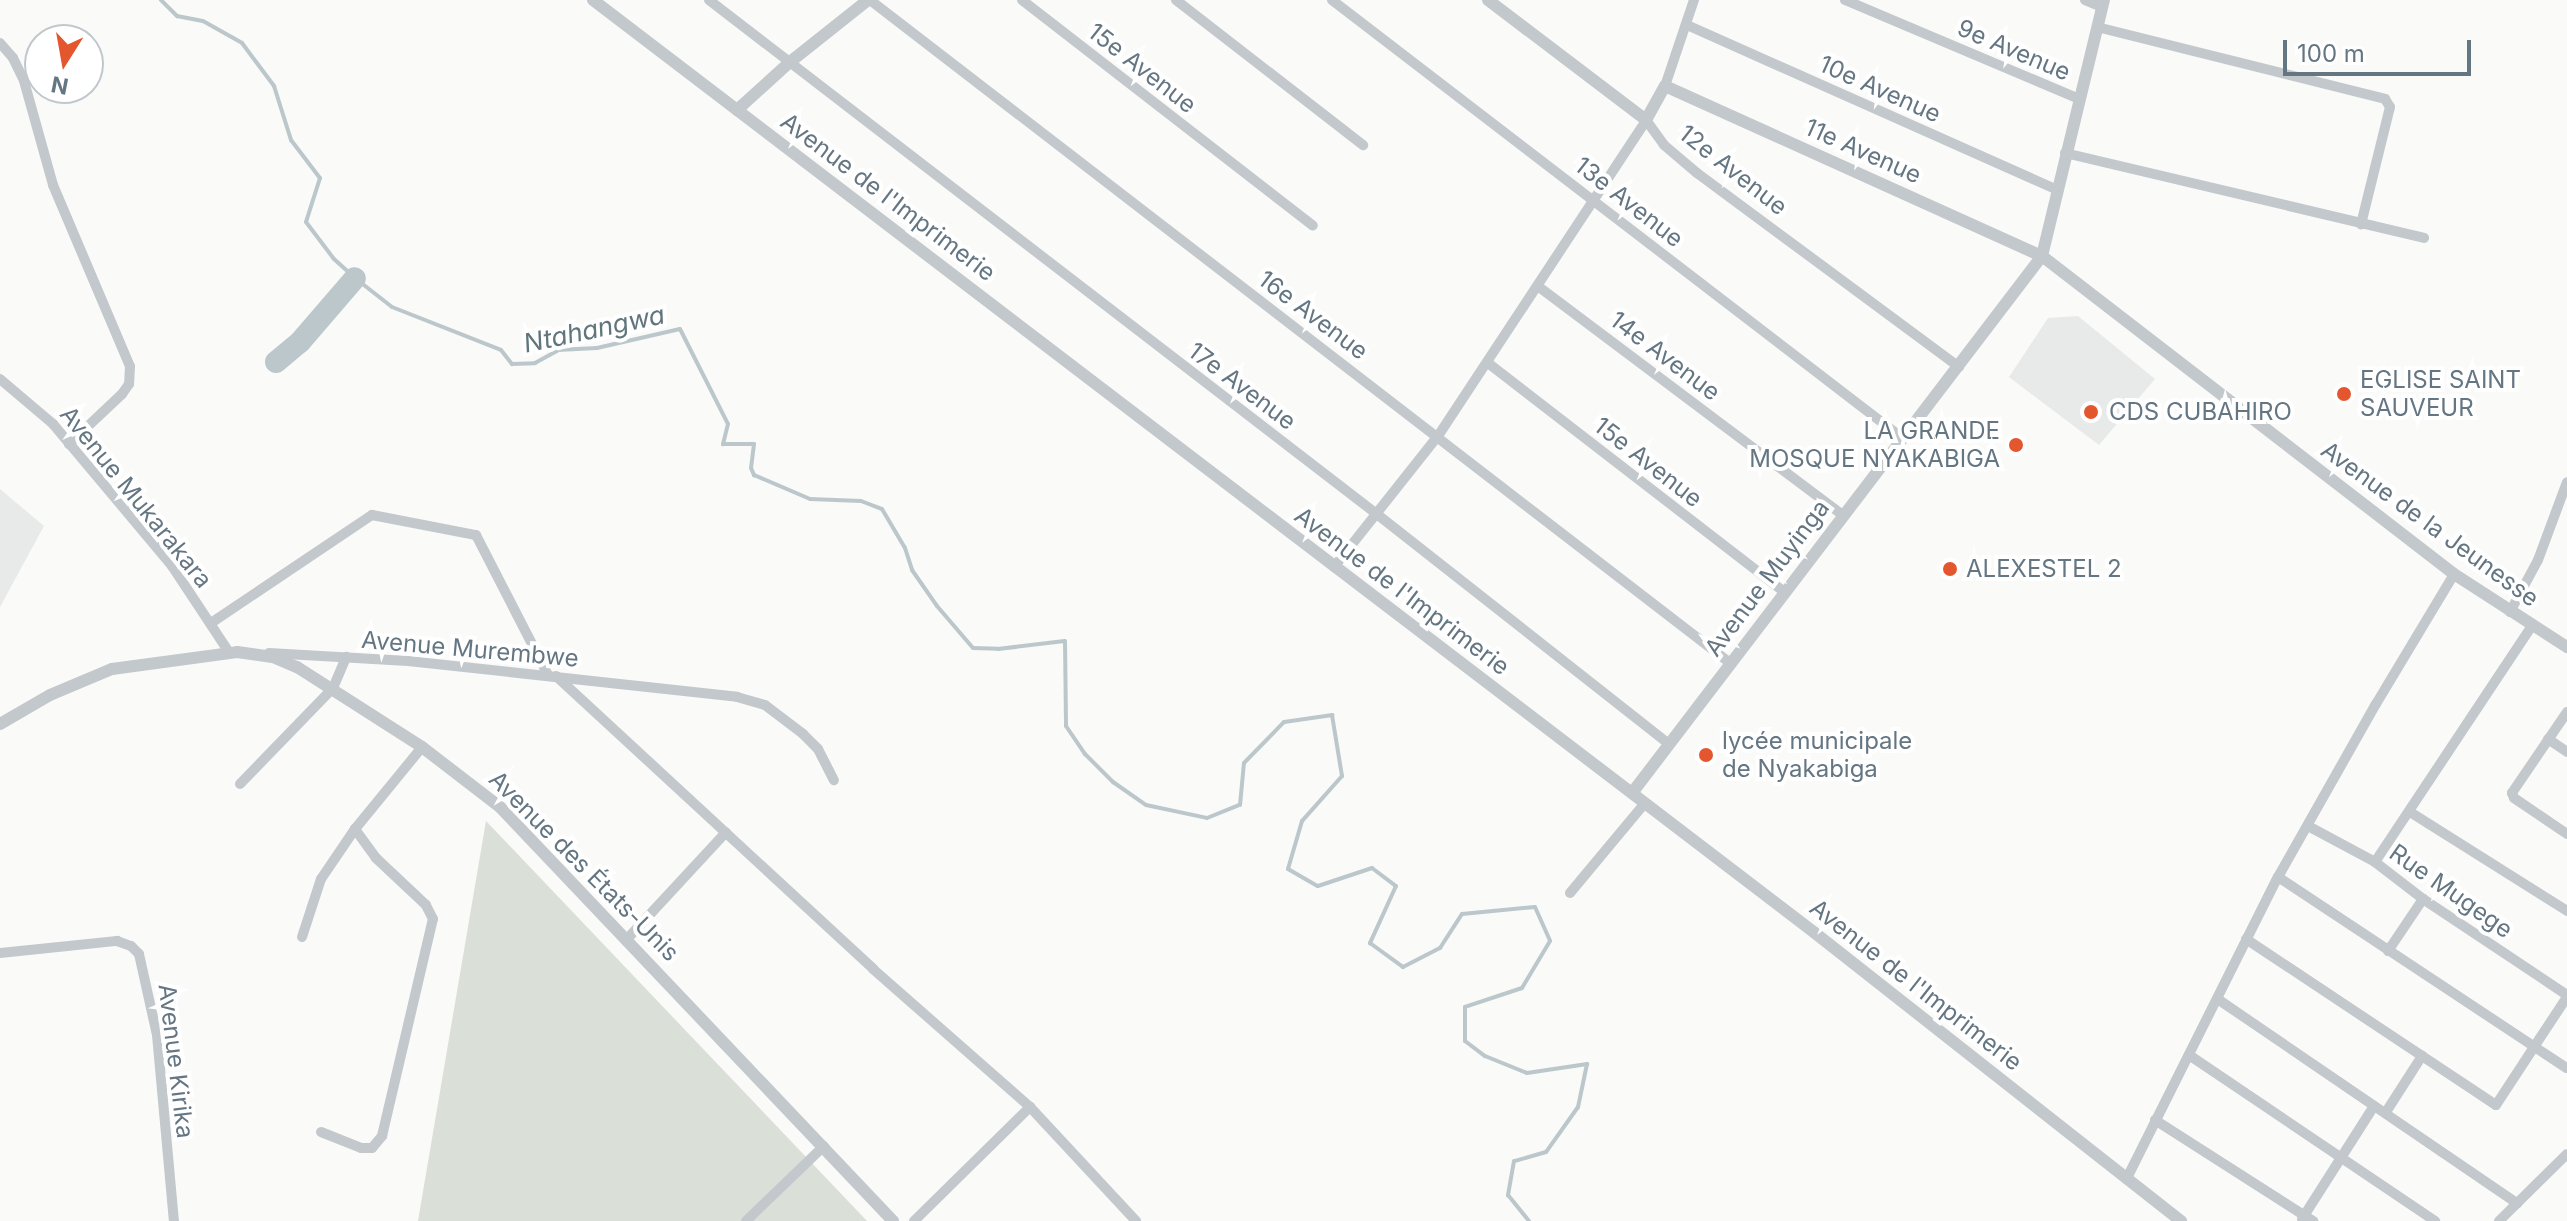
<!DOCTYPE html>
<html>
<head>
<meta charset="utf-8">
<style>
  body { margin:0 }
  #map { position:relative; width:2567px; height:1221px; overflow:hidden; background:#fafaf8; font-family:Inter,sans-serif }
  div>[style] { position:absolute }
  .built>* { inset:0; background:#e8e9e9 }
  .green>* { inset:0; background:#dadfd7 }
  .stream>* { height:4px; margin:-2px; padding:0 2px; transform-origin:2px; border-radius:2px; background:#bbc7cb }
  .river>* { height:22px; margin:-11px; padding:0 11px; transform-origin:11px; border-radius:11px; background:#bbc7cb }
  .minor>* { height:10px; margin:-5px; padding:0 5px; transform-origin:5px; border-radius:5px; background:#c3c8cc }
  .tertiary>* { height:12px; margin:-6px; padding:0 6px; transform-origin:6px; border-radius:6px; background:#c3c8cc }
  .dots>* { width:22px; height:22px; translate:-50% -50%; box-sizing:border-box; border:4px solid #fff; border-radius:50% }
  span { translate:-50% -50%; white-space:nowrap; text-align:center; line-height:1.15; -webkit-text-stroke:8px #fff; paint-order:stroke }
  .street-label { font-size:24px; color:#657683 }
  .poi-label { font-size:24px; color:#657683 }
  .left { translate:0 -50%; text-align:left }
  .right { translate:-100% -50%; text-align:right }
  .water-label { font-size:26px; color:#60757c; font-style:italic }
  .north { position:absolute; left:24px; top:24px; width:80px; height:80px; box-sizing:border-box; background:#fff; border:2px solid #c1c8cd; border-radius:50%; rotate:191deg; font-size:22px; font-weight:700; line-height:32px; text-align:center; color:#657683 }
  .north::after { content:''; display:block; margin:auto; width:28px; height:36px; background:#e4572e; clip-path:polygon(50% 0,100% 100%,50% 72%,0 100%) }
  .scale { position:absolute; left:2283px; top:40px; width:188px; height:36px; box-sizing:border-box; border:4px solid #657683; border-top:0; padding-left:10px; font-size:24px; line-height:28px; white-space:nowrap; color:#657683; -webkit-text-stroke:6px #fff; paint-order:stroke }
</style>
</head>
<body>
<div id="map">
  <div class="built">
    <i style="clip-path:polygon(2078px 316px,2155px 379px,2099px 445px,2009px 377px,2048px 318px)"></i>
    <i style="clip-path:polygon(0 489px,44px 526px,0 607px)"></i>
  </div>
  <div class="green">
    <i style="clip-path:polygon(486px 821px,867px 1221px,418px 1221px)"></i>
  </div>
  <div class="stream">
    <i style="left:161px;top:0;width:23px;rotate:45deg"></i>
    <i style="left:177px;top:16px;width:26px;rotate:11deg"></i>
    <i style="left:203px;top:21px;width:45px;rotate:29.4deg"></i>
    <i style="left:242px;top:43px;width:54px;rotate:53.3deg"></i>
    <i style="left:274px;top:86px;width:57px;rotate:72.5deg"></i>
    <i style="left:291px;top:140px;width:48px;rotate:52.7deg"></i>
    <i style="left:320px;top:178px;width:46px;rotate:107.7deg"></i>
    <i style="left:306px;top:222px;width:46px;rotate:52.9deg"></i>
    <i style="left:334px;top:259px;width:28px;rotate:42deg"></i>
    <i style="left:355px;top:278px;width:47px;rotate:38.1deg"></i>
    <i style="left:392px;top:307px;width:117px;rotate:21.5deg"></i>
    <i style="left:501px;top:350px;width:18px;rotate:52deg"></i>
    <i style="left:512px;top:364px;width:23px;rotate:-2deg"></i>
    <i style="left:535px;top:363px;width:26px;rotate:-29deg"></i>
    <i style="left:558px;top:350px;width:39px;rotate:-3deg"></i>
    <i style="left:597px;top:348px;width:85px;rotate:-12.9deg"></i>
    <i style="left:680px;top:329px;width:106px;rotate:63.2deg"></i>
    <i style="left:728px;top:424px;width:21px;rotate:104deg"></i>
    <i style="left:723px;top:444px;width:31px"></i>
    <i style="left:754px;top:444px;width:24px;rotate:97deg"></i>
    <i style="left:751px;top:468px;width:8px;rotate:67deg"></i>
    <i style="left:754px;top:475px;width:61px;rotate:23.2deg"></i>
    <i style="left:810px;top:499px;width:51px;rotate:2.2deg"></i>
    <i style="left:861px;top:501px;width:22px;rotate:21deg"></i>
    <i style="left:882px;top:509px;width:45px;rotate:59.5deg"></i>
    <i style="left:905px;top:548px;width:23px;rotate:72deg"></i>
    <i style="left:912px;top:570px;width:44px;rotate:55.2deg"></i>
    <i style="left:937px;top:606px;width:55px;rotate:49.4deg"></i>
    <i style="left:973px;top:648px;width:25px;rotate:2deg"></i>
    <i style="left:998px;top:649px;width:67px;rotate:-6.8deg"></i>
    <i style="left:1065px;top:641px;width:85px;rotate:89.3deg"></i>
    <i style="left:1066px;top:726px;width:34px;rotate:56deg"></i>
    <i style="left:1085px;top:754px;width:40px;rotate:45deg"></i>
    <i style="left:1113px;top:782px;width:40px;rotate:34.9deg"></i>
    <i style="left:1146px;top:805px;width:62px;rotate:12deg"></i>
    <i style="left:1207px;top:818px;width:35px;rotate:-22deg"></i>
    <i style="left:1240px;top:805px;width:42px;rotate:-84.6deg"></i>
    <i style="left:1244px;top:763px;width:57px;rotate:-45.7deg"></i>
    <i style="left:1284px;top:722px;width:49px;rotate:-8.3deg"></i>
    <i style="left:1332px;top:715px;width:62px;rotate:80.7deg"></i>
    <i style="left:1342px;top:776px;width:60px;rotate:131.6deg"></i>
    <i style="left:1302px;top:821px;width:50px;rotate:106.3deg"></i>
    <i style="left:1288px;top:869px;width:34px;rotate:30deg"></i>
    <i style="left:1318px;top:886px;width:57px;rotate:-18.4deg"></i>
    <i style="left:1372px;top:868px;width:30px;rotate:37deg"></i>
    <i style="left:1396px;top:886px;width:63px;rotate:114.5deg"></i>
    <i style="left:1370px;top:943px;width:41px;rotate:36deg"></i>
    <i style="left:1403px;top:967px;width:42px;rotate:-27.2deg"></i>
    <i style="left:1440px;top:948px;width:40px;rotate:-57.1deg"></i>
    <i style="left:1462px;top:914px;width:73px;rotate:-5.5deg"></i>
    <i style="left:1535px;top:907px;width:37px;rotate:66deg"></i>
    <i style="left:1550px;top:941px;width:55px;rotate:120.8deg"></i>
    <i style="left:1522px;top:988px;width:60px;rotate:161.6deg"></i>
    <i style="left:1465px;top:1007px;width:34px;rotate:90deg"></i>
    <i style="left:1465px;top:1041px;width:25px;rotate:37deg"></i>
    <i style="left:1485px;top:1056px;width:45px;rotate:22deg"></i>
    <i style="left:1527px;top:1073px;width:61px;rotate:-8.5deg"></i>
    <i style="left:1587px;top:1064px;width:44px;rotate:101.8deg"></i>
    <i style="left:1578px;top:1107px;width:55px;rotate:125.4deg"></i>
    <i style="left:1546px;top:1152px;width:33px;rotate:164deg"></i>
    <i style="left:1514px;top:1161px;width:35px;rotate:100deg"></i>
    <i style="left:1508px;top:1195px;width:33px;rotate:51deg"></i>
  </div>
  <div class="river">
    <i style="left:276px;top:362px;width:31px;rotate:-40deg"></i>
    <i style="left:300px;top:342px;width:84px;rotate:-49.3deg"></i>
  </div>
  <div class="minor">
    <i style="left:709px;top:0;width:844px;rotate:37.59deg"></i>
    <i style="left:1378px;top:515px;width:370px;rotate:38.2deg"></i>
    <i style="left:870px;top:0;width:1086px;rotate:37.63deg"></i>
    <i style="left:1022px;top:0;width:368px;rotate:37.8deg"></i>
    <i style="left:1176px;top:0;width:237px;rotate:37.8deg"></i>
    <i style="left:1332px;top:0;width:717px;rotate:37.52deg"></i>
    <i style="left:1845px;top:0;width:254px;rotate:22.9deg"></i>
    <i style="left:2085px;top:0;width:18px;rotate:22deg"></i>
    <i style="left:1687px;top:25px;width:405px;rotate:24deg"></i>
    <i style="left:2097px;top:27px;width:297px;rotate:14deg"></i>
    <i style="left:2385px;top:99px;width:9px;rotate:58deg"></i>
    <i style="left:2390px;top:107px;width:121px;rotate:103.9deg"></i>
    <i style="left:0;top:43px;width:20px;rotate:49deg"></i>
    <i style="left:13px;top:58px;width:25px;rotate:64deg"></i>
    <i style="left:24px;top:81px;width:108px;rotate:74.4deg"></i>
    <i style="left:53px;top:185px;width:197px;rotate:67deg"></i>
    <i style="left:130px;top:366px;width:18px;rotate:93deg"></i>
    <i style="left:129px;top:384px;width:12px;rotate:125deg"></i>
    <i style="left:122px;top:394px;width:73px;rotate:136.7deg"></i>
    <i style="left:1665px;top:86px;width:91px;rotate:-71.4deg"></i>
    <i style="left:2065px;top:153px;width:369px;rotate:13.3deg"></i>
    <i style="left:1539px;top:287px;width:380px;rotate:36.9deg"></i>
    <i style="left:1488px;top:363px;width:374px;rotate:37.7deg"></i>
    <i style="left:0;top:379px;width:70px;rotate:40.3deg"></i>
    <i style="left:53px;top:424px;width:185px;rotate:50deg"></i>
    <i style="left:172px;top:566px;width:103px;rotate:56.5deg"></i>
    <i style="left:1334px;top:567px;width:167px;rotate:-51.6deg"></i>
    <i style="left:1438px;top:436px;width:378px;rotate:-56.6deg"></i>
    <i style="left:1646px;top:120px;width:31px;rotate:54deg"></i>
    <i style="left:1664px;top:145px;width:43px;rotate:40.3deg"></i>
    <i style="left:1697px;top:173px;width:326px;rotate:36.5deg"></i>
    <i style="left:2510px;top:612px;width:59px;rotate:-61.7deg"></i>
    <i style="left:2538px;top:560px;width:83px;rotate:-69.6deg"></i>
    <i style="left:211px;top:623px;width:194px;rotate:-33.9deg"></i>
    <i style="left:372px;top:515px;width:106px;rotate:10.9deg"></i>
    <i style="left:476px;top:535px;width:157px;rotate:62.8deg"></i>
    <i style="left:269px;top:653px;width:139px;rotate:3.3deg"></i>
    <i style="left:408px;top:661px;width:331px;rotate:6.2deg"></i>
    <i style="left:737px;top:697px;width:29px;rotate:16deg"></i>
    <i style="left:765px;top:705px;width:48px;rotate:37.3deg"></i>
    <i style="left:803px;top:734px;width:21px;rotate:45deg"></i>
    <i style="left:818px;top:749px;width:35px;rotate:63deg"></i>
    <i style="left:556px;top:676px;width:432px;rotate:42.7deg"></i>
    <i style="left:873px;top:969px;width:209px;rotate:41.3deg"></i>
    <i style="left:1030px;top:1107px;width:156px;rotate:47.1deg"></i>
    <i style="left:2567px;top:712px;width:98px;rotate:124.2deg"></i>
    <i style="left:2512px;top:793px;width:5px;rotate:68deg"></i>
    <i style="left:2514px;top:798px;width:64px;rotate:34.2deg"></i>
    <i style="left:2548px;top:739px;width:23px;rotate:34deg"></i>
    <i style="left:240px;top:784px;width:134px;rotate:-45.9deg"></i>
    <i style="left:333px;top:688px;width:34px;rotate:-67deg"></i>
    <i style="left:2410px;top:812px;width:186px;rotate:32.2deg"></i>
    <i style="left:2308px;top:826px;width:76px;rotate:28.2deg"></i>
    <i style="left:2375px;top:862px;width:61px;rotate:37.6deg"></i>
    <i style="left:2423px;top:899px;width:173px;rotate:33.7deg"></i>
    <i style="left:2375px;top:862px;width:283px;rotate:-56.4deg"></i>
    <i style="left:2278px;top:877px;width:346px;rotate:33.5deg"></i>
    <i style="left:1570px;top:893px;width:117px;rotate:-50.2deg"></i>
    <i style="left:302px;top:937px;width:61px;rotate:-71.9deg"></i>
    <i style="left:321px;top:879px;width:60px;rotate:-55.8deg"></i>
    <i style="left:628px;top:938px;width:144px;rotate:-47.2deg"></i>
    <i style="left:2246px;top:939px;width:300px;rotate:33.6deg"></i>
    <i style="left:2496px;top:1105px;width:129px;rotate:-56.7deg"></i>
    <i style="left:2388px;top:951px;width:63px;rotate:-56.1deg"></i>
    <i style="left:0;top:953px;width:118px;rotate:-5.9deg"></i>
    <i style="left:117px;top:941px;width:15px;rotate:20deg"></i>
    <i style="left:131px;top:946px;width:11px;rotate:45deg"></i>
    <i style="left:139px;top:954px;width:83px;rotate:77.5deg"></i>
    <i style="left:157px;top:1035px;width:187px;rotate:84.8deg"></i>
    <i style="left:2219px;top:1000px;width:361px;rotate:34.3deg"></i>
    <i style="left:2189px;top:1055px;width:297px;rotate:34deg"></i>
    <i style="left:2386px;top:1112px;width:67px;rotate:-57.3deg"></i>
    <i style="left:2155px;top:1120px;width:188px;rotate:32.6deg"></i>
    <i style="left:321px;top:1132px;width:43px;rotate:21.8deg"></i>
    <i style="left:361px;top:1148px;width:11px"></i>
    <i style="left:372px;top:1148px;width:16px;rotate:-50deg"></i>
    <i style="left:382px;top:1136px;width:223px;rotate:-76.8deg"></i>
    <i style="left:433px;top:919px;width:16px;rotate:-117deg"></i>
    <i style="left:426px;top:905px;width:69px;rotate:-136.8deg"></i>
    <i style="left:376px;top:858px;width:36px;rotate:-126deg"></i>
    <i style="left:355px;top:829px;width:106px;rotate:-50.7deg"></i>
    <i style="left:2127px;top:1178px;width:337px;rotate:-63.4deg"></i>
    <i style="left:2278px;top:877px;width:199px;rotate:-60.5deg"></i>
    <i style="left:2376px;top:704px;width:152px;rotate:-59deg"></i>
    <i style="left:2302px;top:1219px;width:134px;rotate:-57.5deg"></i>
    <i style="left:746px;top:1221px;width:108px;rotate:-43.9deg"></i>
    <i style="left:914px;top:1221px;width:163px;rotate:-44.5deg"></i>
    <i style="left:2499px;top:1221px;width:95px;rotate:-44.6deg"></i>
  </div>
  <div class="tertiary">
    <i style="left:593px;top:0;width:1537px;rotate:37.36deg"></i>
    <i style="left:1815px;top:933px;width:466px;rotate:38.2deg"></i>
    <i style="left:1488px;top:0;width:198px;rotate:37.2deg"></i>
    <i style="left:1646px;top:120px;width:39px;rotate:-61deg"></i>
    <i style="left:1665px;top:86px;width:414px;rotate:24.3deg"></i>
    <i style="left:2042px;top:256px;width:520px;rotate:37.66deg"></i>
    <i style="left:2454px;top:574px;width:135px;rotate:32.9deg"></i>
    <i style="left:737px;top:110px;width:72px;rotate:-42.2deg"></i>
    <i style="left:790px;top:62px;width:100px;rotate:-38.5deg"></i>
    <i style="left:0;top:724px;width:58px;rotate:-30.1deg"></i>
    <i style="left:50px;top:695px;width:67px;rotate:-22.8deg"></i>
    <i style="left:112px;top:669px;width:126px;rotate:-7.7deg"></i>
    <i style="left:237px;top:652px;width:36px;rotate:8deg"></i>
    <i style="left:273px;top:657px;width:26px;rotate:23deg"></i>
    <i style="left:297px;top:667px;width:148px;rotate:32.6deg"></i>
    <i style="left:422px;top:747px;width:98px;rotate:37.6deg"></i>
    <i style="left:500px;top:807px;width:571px;rotate:46.49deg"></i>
    <i style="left:1632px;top:793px;width:676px;rotate:-52.64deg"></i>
    <i style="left:2042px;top:256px;width:263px;rotate:-76.4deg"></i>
  </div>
  <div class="dots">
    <i style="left:2344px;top:394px;background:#e4572e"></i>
    <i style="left:2091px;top:412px;background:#e4572e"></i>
    <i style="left:2016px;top:445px;background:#e4572e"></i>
    <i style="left:1950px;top:569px;background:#e4572e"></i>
    <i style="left:1706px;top:755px;background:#e4572e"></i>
  </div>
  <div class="street-label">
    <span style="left:2014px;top:50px;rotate:23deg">9e Avenue</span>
    <span style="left:1142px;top:68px;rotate:38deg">15e Avenue</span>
    <span style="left:1880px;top:89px;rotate:24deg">10e Avenue</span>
    <span style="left:1863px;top:151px;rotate:24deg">11e Avenue</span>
    <span style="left:1733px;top:170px;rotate:38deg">12e Avenue</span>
    <span style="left:888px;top:197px;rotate:37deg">Avenue de l'Imprimerie</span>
    <span style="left:1629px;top:202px;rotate:38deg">13e Avenue</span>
    <span style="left:1313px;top:315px;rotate:37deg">16e Avenue</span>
    <span style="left:1665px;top:356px;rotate:37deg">14e Avenue</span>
    <span style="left:1242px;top:386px;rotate:37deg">17e Avenue</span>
    <span style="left:1648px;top:462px;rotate:38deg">15e Avenue</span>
    <span style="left:136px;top:497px;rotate:51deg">Avenue Mukarakara</span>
    <span style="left:2430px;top:524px;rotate:36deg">Avenue de la Jeunesse</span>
    <span style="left:1767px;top:578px;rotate:-53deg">Avenue Muyinga</span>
    <span style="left:1402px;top:591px;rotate:37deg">Avenue de l'Imprimerie</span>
    <span style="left:470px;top:649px;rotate:5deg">Avenue Murembwe</span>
    <span style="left:584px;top:866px;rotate:45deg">Avenue des États-Unis</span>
    <span style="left:2451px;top:891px;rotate:35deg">Rue Mugege</span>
    <span style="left:1916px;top:985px;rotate:38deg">Avenue de l'Imprimerie</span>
    <span style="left:176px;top:1061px;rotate:83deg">Avenue Kirika</span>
  </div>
  <div class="poi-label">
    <span class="left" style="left:2360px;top:394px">EGLISE SAINT<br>SAUVEUR</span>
    <span class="left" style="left:2109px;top:412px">CDS CUBAHIRO</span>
    <span class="right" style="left:2000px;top:445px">LA GRANDE<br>MOSQUE NYAKABIGA</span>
    <span class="left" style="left:1966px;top:569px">ALEXESTEL 2</span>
    <span class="left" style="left:1722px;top:755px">lycée municipale<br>de Nyakabiga</span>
  </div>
  <div class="water-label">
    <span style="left:594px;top:329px;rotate:-12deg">Ntahangwa</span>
  </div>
  <div class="north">N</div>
  <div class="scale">100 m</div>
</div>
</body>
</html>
